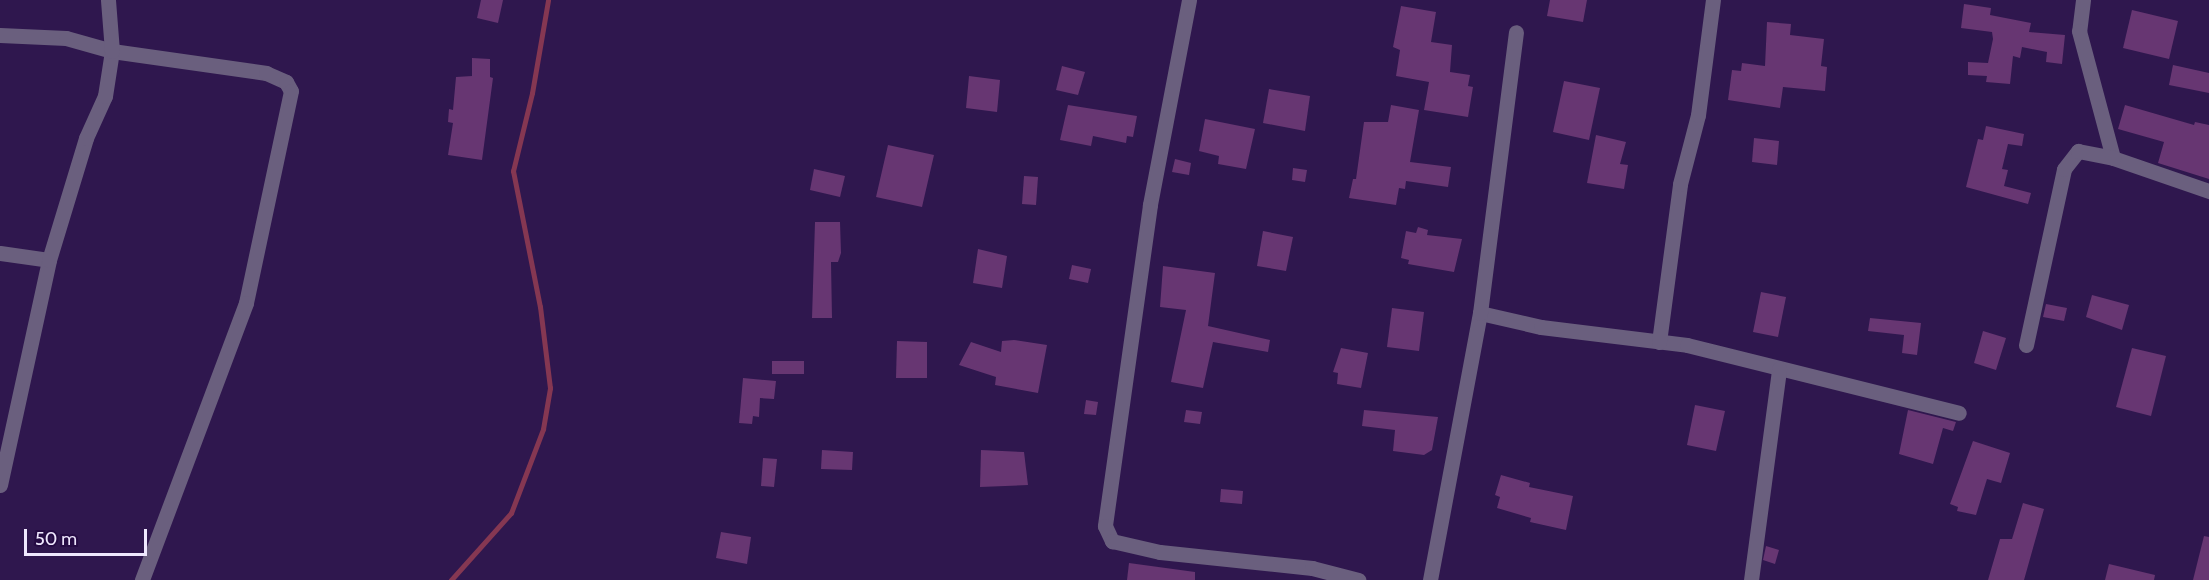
<!DOCTYPE html>
<html>
<head>
<meta charset="utf-8">
<style>
  body { margin:0 }
  #map { position:relative; width:2209px; height:580px; overflow:hidden; background:#2f174e; font-family:Cabin,sans-serif }
  div>[style] { position:absolute }
  .stream>* { height:5px; margin:-2.5px; padding:0 2.5px; transform-origin:2.5px; border-radius:2.5px; background:#853752 }
  .building>* { inset:0; background:#673672 }
  .minor>* { height:15px; margin:-7.5px; padding:0 7.5px; transform-origin:7.5px; border-radius:7.5px; background:#6a5f7e }
  span { translate:-50% -50%; white-space:nowrap; text-align:center; line-height:1.15; -webkit-text-stroke:4.5px #250b43; paint-order:stroke }
  .scale { position:absolute; left:24px; top:529px; width:123px; height:27px; box-sizing:border-box; border:3px solid #efe8fe; border-top:0; padding-left:8px; font-size:18px; line-height:21px; white-space:nowrap; color:#efe8fe; -webkit-text-stroke:4px #250b43; paint-order:stroke }
</style>
</head>
<body>
<div id="map">
  <div class="stream">
    <i style="left:451px;top:580px;width:90px;rotate:-48.2deg"></i>
    <i style="left:511px;top:513px;width:90px;rotate:-69.1deg"></i>
    <i style="left:543px;top:429px;width:42px;rotate:-80.3deg"></i>
    <i style="left:550px;top:388px;width:82px;rotate:-97deg"></i>
    <i style="left:540px;top:307px;width:139px;rotate:-101.2deg"></i>
    <i style="left:513px;top:171px;width:80px;rotate:-76.3deg"></i>
    <i style="left:532px;top:93px;width:94px;rotate:-80.2deg"></i>
  </div>
  <div class="building">
    <i style="clip-path:polygon(481px 0,503px 0,498px 23px,477px 18px)"></i>
    <i style="clip-path:polygon(1550px 0,1587px 0,1583px 22px,1547px 16px)"></i>
    <i style="clip-path:polygon(1964px 4px,1991px 8px,1990px 15px,2031px 23px,2029px 32px,2065px 35px,2062px 64px,2046px 62px,2047px 52px,2022px 47px,2020px 58px,2013px 56px,2010px 84px,1986px 82px,1987px 76px,1968px 75px,1968px 62px,1988px 63px,1993px 39px,1992px 32px,1961px 28px)"></i>
    <i style="clip-path:polygon(1401px 6px,1436px 12px,1431px 42px,1452px 45px,1450px 72px,1470px 75px,1468px 86px,1473px 87px,1468px 117px,1424px 110px,1429px 82px,1396px 76px,1400px 50px,1393px 47px)"></i>
    <i style="clip-path:polygon(2132px 10px,2178px 21px,2169px 59px,2123px 48px)"></i>
    <i style="clip-path:polygon(1767px 22px,1791px 24px,1790px 35px,1824px 39px,1821px 66px,1827px 67px,1825px 91px,1783px 87px,1780px 108px,1728px 100px,1732px 70px,1741px 71px,1742px 63px,1765px 66px)"></i>
    <i style="clip-path:polygon(472px 58px,490px 59px,490px 77px,493px 78px,482px 160px,448px 155px,453px 123px,448px 122px,449px 109px,453px 110px,456px 77px,472px 76px)"></i>
    <i style="clip-path:polygon(2173px 65px,2209px 73px,2209px 93px,2169px 85px)"></i>
    <i style="clip-path:polygon(1062px 66px,1085px 72px,1078px 95px,1056px 90px)"></i>
    <i style="clip-path:polygon(969px 76px,1000px 80px,997px 112px,966px 108px)"></i>
    <i style="clip-path:polygon(1564px 81px,1600px 88px,1589px 140px,1553px 132px)"></i>
    <i style="clip-path:polygon(1269px 89px,1310px 96px,1305px 131px,1263px 123px)"></i>
    <i style="clip-path:polygon(1068px 105px,1137px 116px,1133px 137px,1127px 136px,1126px 143px,1093px 136px,1091px 146px,1060px 140px)"></i>
    <i style="clip-path:polygon(1391px 105px,1419px 110px,1410px 162px,1451px 167px,1448px 187px,1406px 181px,1405px 189px,1399px 188px,1396px 205px,1349px 198px,1353px 179px,1356px 179px,1364px 122px,1388px 122px)"></i>
    <i style="clip-path:polygon(2125px 105px,2194px 125px,2195px 122px,2209px 125px,2209px 179px,2158px 163px,2164px 142px,2118px 129px)"></i>
    <i style="clip-path:polygon(1205px 119px,1255px 129px,1246px 169px,1218px 164px,1219px 156px,1199px 151px)"></i>
    <i style="clip-path:polygon(1986px 126px,2024px 134px,2022px 146px,2008px 144px,2002px 169px,2008px 170px,2004px 186px,2031px 193px,2028px 204px,1966px 187px,1978px 139px,1983px 140px)"></i>
    <i style="clip-path:polygon(1596px 135px,1626px 142px,1620px 164px,1628px 165px,1624px 189px,1587px 183px)"></i>
    <i style="clip-path:polygon(1754px 138px,1779px 141px,1777px 165px,1752px 162px)"></i>
    <i style="clip-path:polygon(888px 145px,934px 155px,922px 207px,876px 197px)"></i>
    <i style="clip-path:polygon(1175px 159px,1191px 163px,1189px 175px,1172px 172px)"></i>
    <i style="clip-path:polygon(1293px 168px,1307px 170px,1305px 182px,1292px 180px)"></i>
    <i style="clip-path:polygon(814px 169px,845px 176px,840px 197px,810px 190px)"></i>
    <i style="clip-path:polygon(1024px 176px,1038px 177px,1036px 205px,1022px 204px)"></i>
    <i style="clip-path:polygon(815px 222px,840px 222px,841px 253px,838px 262px,831px 262px,832px 318px,812px 318px)"></i>
    <i style="clip-path:polygon(1418px 227px,1428px 230px,1427px 235px,1462px 239px,1454px 272px,1408px 264px,1409px 260px,1401px 258px,1406px 231px,1416px 233px)"></i>
    <i style="clip-path:polygon(1263px 231px,1293px 237px,1286px 271px,1257px 266px)"></i>
    <i style="clip-path:polygon(978px 249px,1007px 256px,1002px 288px,973px 283px)"></i>
    <i style="clip-path:polygon(1072px 265px,1091px 269px,1088px 283px,1069px 279px)"></i>
    <i style="clip-path:polygon(1163px 266px,1215px 273px,1208px 326px,1270px 340px,1268px 352px,1213px 342px,1203px 388px,1171px 382px,1186px 310px,1160px 307px)"></i>
    <i style="clip-path:polygon(1761px 292px,1786px 297px,1778px 337px,1753px 332px)"></i>
    <i style="clip-path:polygon(2092px 295px,2129px 305px,2122px 330px,2086px 317px)"></i>
    <i style="clip-path:polygon(2046px 304px,2067px 308px,2064px 321px,2043px 317px)"></i>
    <i style="clip-path:polygon(1392px 308px,1424px 312px,1419px 351px,1387px 347px)"></i>
    <i style="clip-path:polygon(1870px 318px,1921px 323px,1917px 355px,1902px 353px,1904px 335px,1868px 331px)"></i>
    <i style="clip-path:polygon(1983px 331px,2006px 338px,1996px 370px,1974px 363px)"></i>
    <i style="clip-path:polygon(1014px 340px,1047px 345px,1038px 393px,995px 385px,996px 377px,959px 365px,971px 342px,1001px 352px,1002px 341px)"></i>
    <i style="clip-path:polygon(897px 341px,927px 342px,927px 378px,896px 378px)"></i>
    <i style="clip-path:polygon(1341px 348px,1368px 353px,1361px 388px,1337px 384px,1338px 373px,1333px 372px)"></i>
    <i style="clip-path:polygon(2132px 348px,2166px 356px,2151px 416px,2116px 407px)"></i>
    <i style="clip-path:polygon(772px 361px,804px 361px,804px 374px,772px 374px)"></i>
    <i style="clip-path:polygon(743px 378px,776px 381px,774px 399px,760px 398px,759px 417px,753px 416px,752px 424px,739px 423px)"></i>
    <i style="clip-path:polygon(1086px 400px,1098px 402px,1096px 415px,1084px 414px)"></i>
    <i style="clip-path:polygon(1695px 405px,1725px 411px,1716px 451px,1687px 445px)"></i>
    <i style="clip-path:polygon(1186px 410px,1202px 412px,1200px 424px,1184px 422px)"></i>
    <i style="clip-path:polygon(1364px 410px,1438px 417px,1432px 450px,1424px 455px,1393px 451px,1395px 430px,1362px 426px)"></i>
    <i style="clip-path:polygon(1908px 410px,1956px 422px,1953px 431px,1943px 428px,1933px 464px,1899px 454px)"></i>
    <i style="clip-path:polygon(1973px 441px,2010px 453px,2001px 483px,1987px 479px,1976px 515px,1957px 511px,1958px 507px,1950px 504px)"></i>
    <i style="clip-path:polygon(822px 450px,853px 452px,852px 470px,821px 469px)"></i>
    <i style="clip-path:polygon(981px 450px,1024px 452px,1028px 485px,980px 487px)"></i>
    <i style="clip-path:polygon(763px 458px,777px 459px,774px 487px,761px 486px)"></i>
    <i style="clip-path:polygon(1501px 475px,1530px 483px,1529px 487px,1573px 496px,1566px 530px,1530px 522px,1531px 518px,1497px 508px,1500px 497px,1495px 495px)"></i>
    <i style="clip-path:polygon(1221px 489px,1243px 491px,1242px 504px,1220px 502px)"></i>
    <i style="clip-path:polygon(2023px 503px,2044px 509px,2024px 580px,1988px 580px,2000px 539px,2012px 539px)"></i>
    <i style="clip-path:polygon(721px 532px,751px 537px,747px 564px,716px 558px)"></i>
    <i style="clip-path:polygon(2204px 536px,2209px 537px,2209px 580px,2193px 580px)"></i>
    <i style="clip-path:polygon(1766px 546px,1779px 550px,1775px 564px,1763px 560px)"></i>
    <i style="clip-path:polygon(1129px 563px,1195px 572px,1195px 580px,1127px 580px)"></i>
    <i style="clip-path:polygon(2109px 564px,2155px 575px,2154px 580px,2105px 580px)"></i>
  </div>
  <div class="minor">
    <i style="left:1189px;top:0;width:209px;rotate:100.8deg"></i>
    <i style="left:1150px;top:205px;width:324px;rotate:98deg"></i>
    <i style="left:1105px;top:526px;width:17px;rotate:65deg"></i>
    <i style="left:1112px;top:541px;width:49px;rotate:12.9deg"></i>
    <i style="left:1160px;top:552px;width:153px;rotate:6deg"></i>
    <i style="left:1312px;top:568px;width:48px;rotate:14.6deg"></i>
    <i style="left:2083px;top:0;width:31px;rotate:97deg"></i>
    <i style="left:2079px;top:31px;width:131px;rotate:75deg"></i>
    <i style="left:2113px;top:158px;width:102px;rotate:19deg"></i>
    <i style="left:0;top:35px;width:66px;rotate:2.6deg"></i>
    <i style="left:66px;top:38px;width:48px;rotate:15.8deg"></i>
    <i style="left:112px;top:51px;width:156px;rotate:8.1deg"></i>
    <i style="left:266px;top:73px;width:22px;rotate:24deg"></i>
    <i style="left:286px;top:82px;width:10px;rotate:61deg"></i>
    <i style="left:291px;top:91px;width:217px;rotate:102deg"></i>
    <i style="left:246px;top:303px;width:296px;rotate:110.6deg"></i>
    <i style="left:0;top:253px;width:49px;rotate:8.1deg"></i>
    <i style="left:1480px;top:313px;width:63px;rotate:12.9deg"></i>
    <i style="left:1541px;top:327px;width:147px;rotate:7deg"></i>
    <i style="left:1687px;top:345px;width:280px;rotate:14deg"></i>
    <i style="left:1659px;top:342px;width:159px;rotate:-82.4deg"></i>
    <i style="left:1680px;top:184px;width:71px;rotate:-75.4deg"></i>
    <i style="left:1698px;top:115px;width:116px;rotate:-82.6deg"></i>
    <i style="left:2026px;top:345px;width:180px;rotate:-77.8deg"></i>
    <i style="left:2064px;top:169px;width:23px;rotate:-52deg"></i>
    <i style="left:2078px;top:151px;width:36px;rotate:11deg"></i>
    <i style="left:0;top:485px;width:230px;rotate:-77.7deg"></i>
    <i style="left:49px;top:260px;width:127px;rotate:-73.1deg"></i>
    <i style="left:86px;top:138px;width:46px;rotate:-65.7deg"></i>
    <i style="left:105px;top:96px;width:46px;rotate:-81.2deg"></i>
    <i style="left:112px;top:51px;width:51px;rotate:-94.5deg"></i>
    <i style="left:1430px;top:580px;width:272px;rotate:-79.4deg"></i>
    <i style="left:1480px;top:313px;width:283px;rotate:-82.7deg"></i>
    <i style="left:1751px;top:580px;width:213px;rotate:-82.4deg"></i>
  </div>
  <div class="scale">50 m</div>
</div>
</body>
</html>
